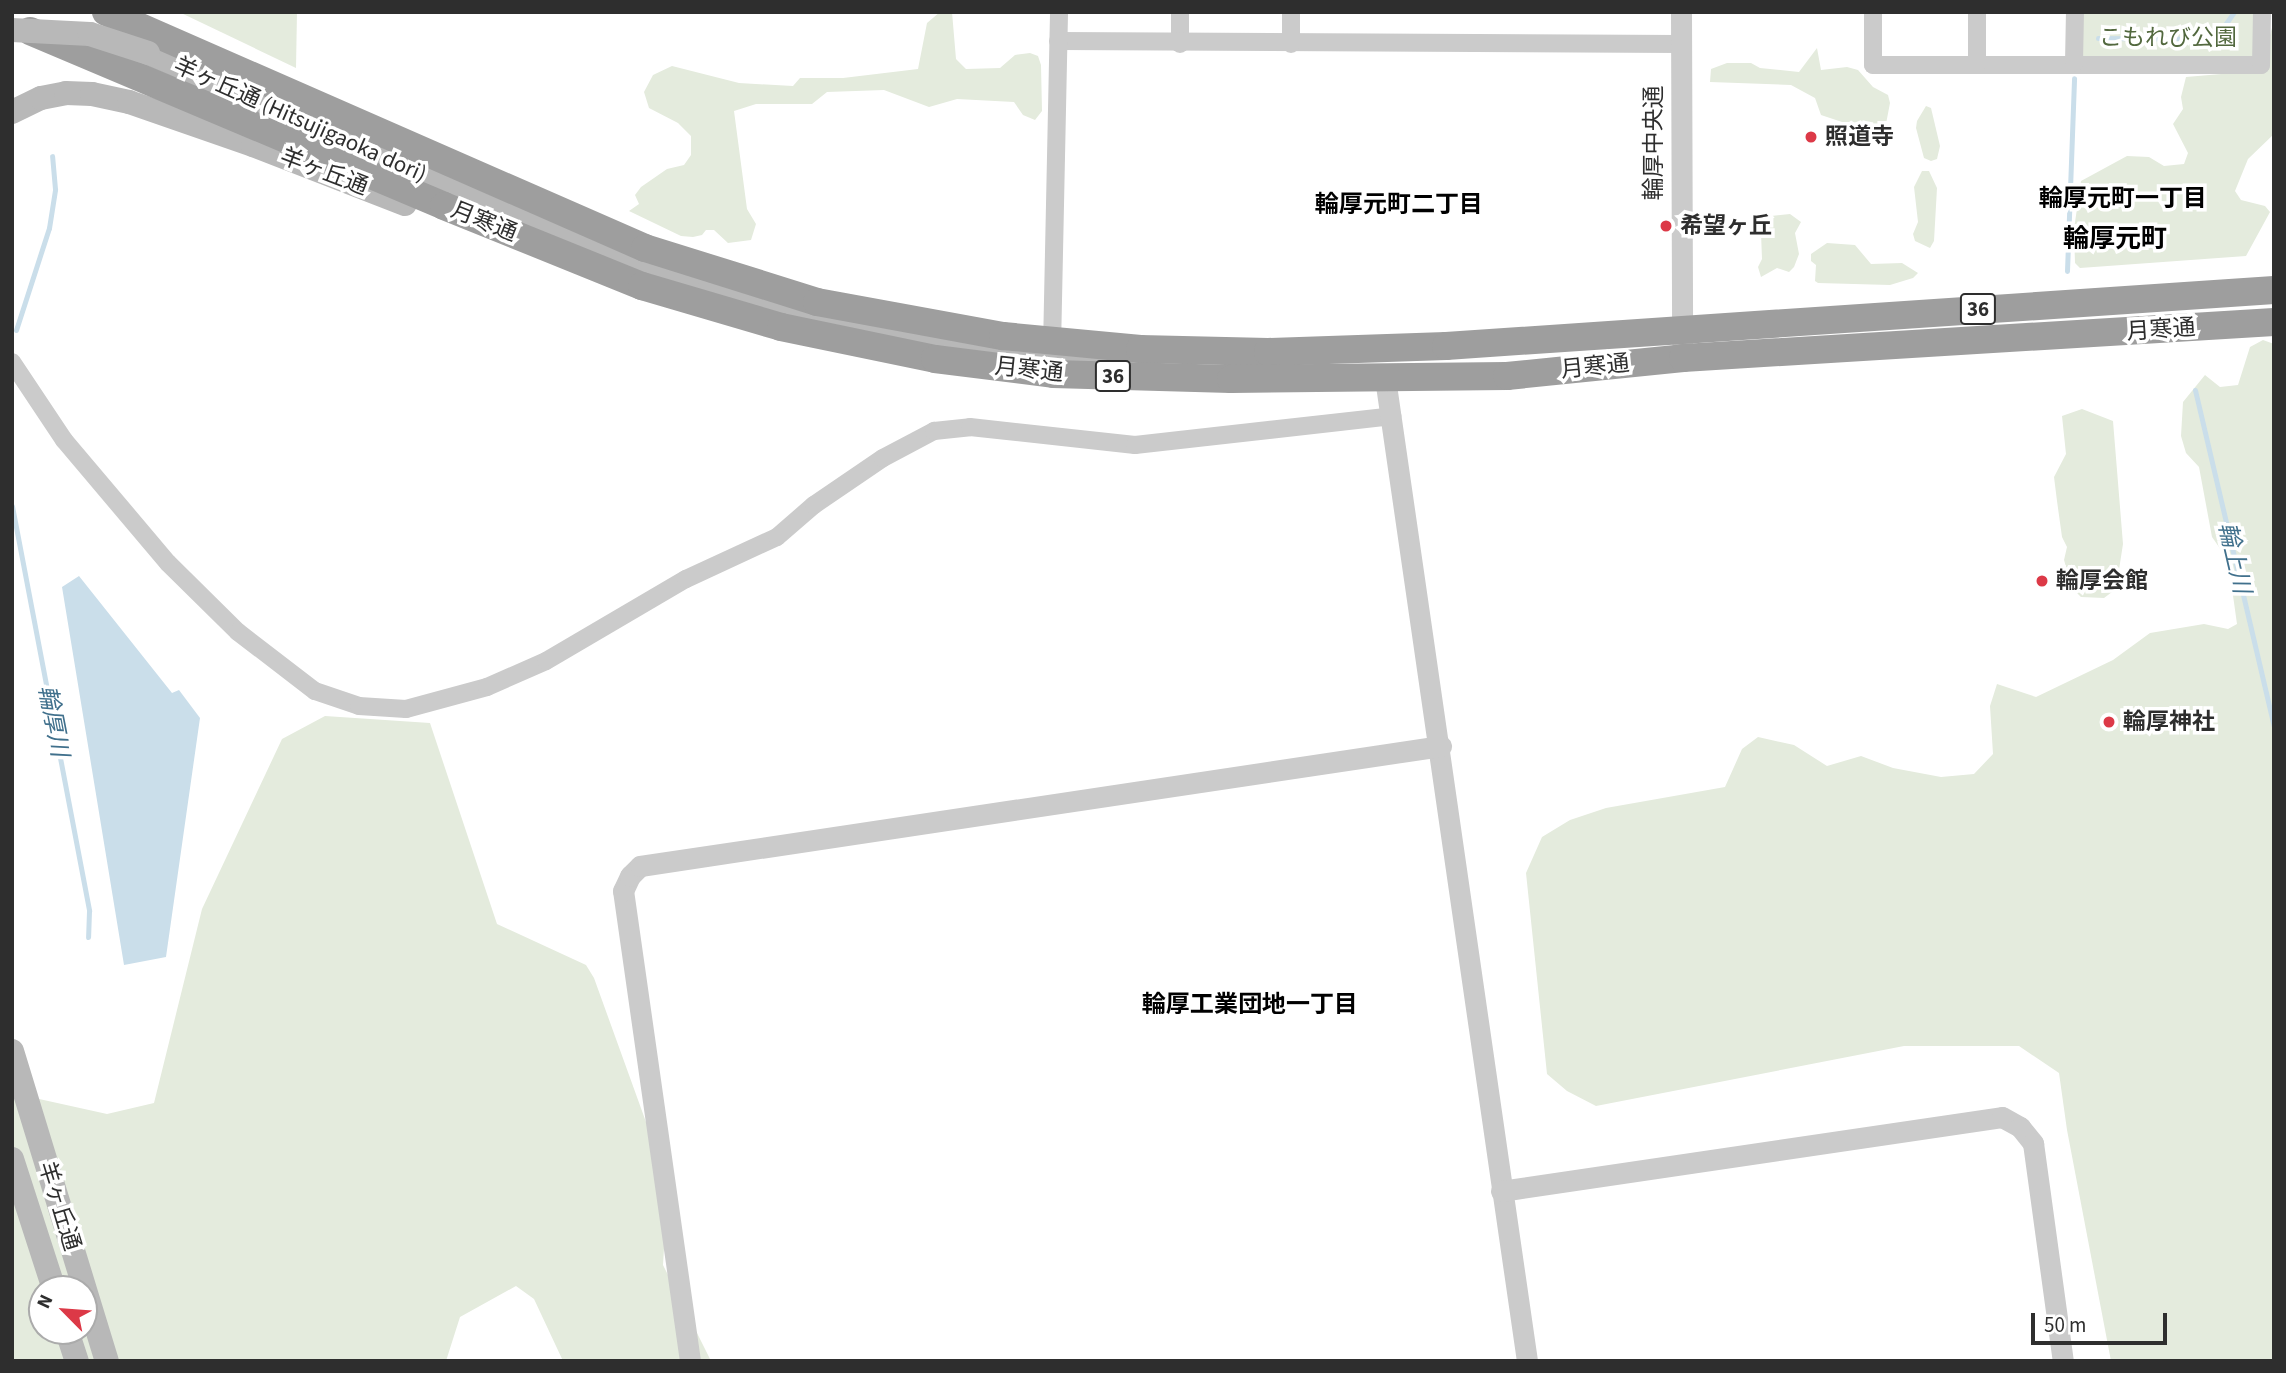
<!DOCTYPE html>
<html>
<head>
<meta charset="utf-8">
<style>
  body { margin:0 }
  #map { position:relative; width:2286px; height:1373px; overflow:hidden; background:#fff; font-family:"Source Sans 3","Noto Sans JP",sans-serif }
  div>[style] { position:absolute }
  .green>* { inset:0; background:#e4ebdd }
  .water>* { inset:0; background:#cadeea }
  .stream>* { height:5px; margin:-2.5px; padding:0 2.5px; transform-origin:2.5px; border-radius:2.5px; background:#cadeea }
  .minor>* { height:18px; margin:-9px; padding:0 9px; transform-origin:9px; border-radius:9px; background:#cbcbcb }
  .tertiary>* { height:21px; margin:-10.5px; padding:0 10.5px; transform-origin:10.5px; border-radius:10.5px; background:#cbcbcb }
  .secondary>* { height:24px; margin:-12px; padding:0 12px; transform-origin:12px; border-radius:12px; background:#b8b8b8 }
  .trunk>* { height:28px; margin:-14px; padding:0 14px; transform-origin:14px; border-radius:14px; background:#9e9e9e }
  .secondary-bridge>* { height:24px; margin:-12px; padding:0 12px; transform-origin:12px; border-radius:12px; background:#b8b8b8 }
  .dots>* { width:19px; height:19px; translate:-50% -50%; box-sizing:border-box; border:4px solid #fff; border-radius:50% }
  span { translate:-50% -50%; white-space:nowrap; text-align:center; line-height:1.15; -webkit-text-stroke:7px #fff; paint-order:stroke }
  .shield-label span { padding:2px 5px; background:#fff; border:2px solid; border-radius:5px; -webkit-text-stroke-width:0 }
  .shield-label { font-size:21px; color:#2e2e2e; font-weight:700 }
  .park-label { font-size:23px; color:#52683e }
  .street-label { font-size:23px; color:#2e2e2e }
  .poi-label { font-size:23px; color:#2e2e2e; font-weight:700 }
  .left { translate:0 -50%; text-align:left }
  .neighbourhood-label { font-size:24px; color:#000; font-weight:700 }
  .water-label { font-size:24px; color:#40708c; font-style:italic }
  .quarter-label { font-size:26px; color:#000; font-weight:700 }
  .frame { position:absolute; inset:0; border:14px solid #2e2e2e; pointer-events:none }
  .north { position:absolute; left:28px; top:1275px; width:70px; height:70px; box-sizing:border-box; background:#fff; border:2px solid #ababab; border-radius:50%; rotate:295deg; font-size:19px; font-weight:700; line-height:28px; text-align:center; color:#2e2e2e }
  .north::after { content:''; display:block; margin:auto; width:24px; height:32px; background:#dc3947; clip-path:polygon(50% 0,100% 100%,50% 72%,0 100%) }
  .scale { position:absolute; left:2031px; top:1313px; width:136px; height:32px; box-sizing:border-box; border:4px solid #2e2e2e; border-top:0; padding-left:9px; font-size:21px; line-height:24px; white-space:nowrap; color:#2e2e2e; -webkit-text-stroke:5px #fff; paint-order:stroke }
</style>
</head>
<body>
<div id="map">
  <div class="green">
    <i style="clip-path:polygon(179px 12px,297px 12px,296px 68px)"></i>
    <i style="clip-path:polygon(940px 12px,952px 12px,956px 59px,966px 69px,1000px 68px,1015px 55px,1030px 53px,1038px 56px,1041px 65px,1042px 111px,1035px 120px,1023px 115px,1014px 102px,957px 99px,929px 107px,884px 90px,827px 92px,812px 104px,756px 104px,734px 111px,747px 209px,756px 224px,751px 240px,728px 243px,714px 230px,706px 230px,702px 235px,693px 237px,681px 236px,629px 211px,639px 204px,635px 195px,641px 187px,667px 169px,684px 165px,691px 155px,691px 136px,678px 123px,649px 108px,644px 92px,653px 75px,672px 66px,739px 83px,793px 86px,800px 78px,843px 78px,918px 69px,927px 23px)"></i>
    <i style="clip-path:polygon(2075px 12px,2262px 12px,2261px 65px,2074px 63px)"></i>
    <i style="clip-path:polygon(2274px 20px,2274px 134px,2248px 159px,2235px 191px,2241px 200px,2265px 206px,2270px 212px,2246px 256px,2080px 268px,2075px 263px,2074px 229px,2081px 181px,2127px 156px,2149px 157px,2164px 166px,2184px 164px,2188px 153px,2173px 124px,2183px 109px,2181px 97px,2186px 77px,2233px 73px,2246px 74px,2261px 70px)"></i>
    <i style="clip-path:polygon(1817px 48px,1821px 70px,1847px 67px,1858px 70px,1873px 87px,1888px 95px,1890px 103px,1886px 124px,1851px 125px,1821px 115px,1815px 98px,1791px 85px,1710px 82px,1711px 69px,1727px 63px,1751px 63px,1760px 68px,1799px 72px)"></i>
    <i style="clip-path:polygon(1926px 106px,1931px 108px,1940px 146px,1937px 159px,1931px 161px,1924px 158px,1916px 128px,1917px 121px)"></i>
    <i style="clip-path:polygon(1922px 171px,1929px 171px,1937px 188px,1934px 241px,1930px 248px,1915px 241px,1913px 234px,1918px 222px,1914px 187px)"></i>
    <i style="clip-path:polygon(1790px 214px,1801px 222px,1795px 233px,1799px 254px,1794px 267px,1789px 272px,1777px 268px,1761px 277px,1758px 267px,1762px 259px,1761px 233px,1757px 224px,1762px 217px)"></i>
    <i style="clip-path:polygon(1827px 243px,1855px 245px,1871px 264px,1902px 263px,1918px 273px,1913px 278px,1890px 285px,1818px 283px,1815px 281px,1816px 265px,1811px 261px,1811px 254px)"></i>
    <i style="clip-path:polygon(2263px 340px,2274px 344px,2274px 1361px,2111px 1361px,2067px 1130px,2059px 1073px,2019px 1046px,1904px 1046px,1596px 1106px,1567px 1091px,1547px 1074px,1526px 873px,1542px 837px,1570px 820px,1606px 808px,1725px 787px,1742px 749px,1758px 737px,1794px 745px,1827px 766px,1861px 756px,1893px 768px,1941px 777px,1974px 774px,1993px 754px,1990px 706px,1997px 684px,2036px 697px,2113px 660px,2150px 633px,2204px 624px,2228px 629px,2237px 624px,2228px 560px,2212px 537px,2199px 467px,2186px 453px,2181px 436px,2183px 402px,2205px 375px,2220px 387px,2238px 385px,2250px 347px)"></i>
    <i style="clip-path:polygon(2082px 409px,2113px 421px,2123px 544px,2116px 589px,2104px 598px,2081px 597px,2072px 588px,2064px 560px,2067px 547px,2062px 537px,2057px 501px,2054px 477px,2066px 454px,2062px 416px)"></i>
    <i style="clip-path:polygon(evenodd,325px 716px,430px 723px,497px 924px,586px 965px,594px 978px,668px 1183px,663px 1265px,711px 1361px,563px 1361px,534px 1299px,516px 1286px,460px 1317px,446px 1361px,12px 1361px,12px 1093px,107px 1114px,154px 1103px,202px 909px,282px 739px,325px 716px,42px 1289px,84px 1289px,84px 1331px,42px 1331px,42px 1289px)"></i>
  </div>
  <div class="water">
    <i style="clip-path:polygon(79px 576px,172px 693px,179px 690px,200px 718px,166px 957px,124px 965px,62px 587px)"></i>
  </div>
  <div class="stream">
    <i style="left:2098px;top:38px;width:117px;rotate:0.5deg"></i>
    <i style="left:2215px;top:39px;width:33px;rotate:-55deg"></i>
    <i style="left:2067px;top:271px;width:193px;rotate:-87.9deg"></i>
    <i style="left:16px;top:330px;width:107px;rotate:-72.1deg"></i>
    <i style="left:49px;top:228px;width:39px;rotate:-81deg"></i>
    <i style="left:55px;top:189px;width:33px;rotate:-95deg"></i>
    <i style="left:2195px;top:390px;width:346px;rotate:76.8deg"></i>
    <i style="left:12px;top:506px;width:412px;rotate:79.2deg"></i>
    <i style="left:89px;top:911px;width:26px;rotate:92deg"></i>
  </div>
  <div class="minor">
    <i style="left:1180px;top:12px;width:32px;rotate:90deg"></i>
    <i style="left:1873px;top:12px;width:53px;rotate:90deg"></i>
    <i style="left:1873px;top:65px;width:388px"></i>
    <i style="left:2261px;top:65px;width:53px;rotate:-88.9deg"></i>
    <i style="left:1058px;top:41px;width:622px;rotate:0.28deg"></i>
    <i style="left:1291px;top:44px;width:32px;rotate:-90deg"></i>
    <i style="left:2074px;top:63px;width:51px;rotate:-88.9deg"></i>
    <i style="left:1977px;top:64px;width:52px;rotate:-90deg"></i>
    <i style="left:1052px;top:348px;width:336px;rotate:-88.8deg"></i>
    <i style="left:12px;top:362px;width:94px;rotate:56.3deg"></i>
    <i style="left:64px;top:440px;width:161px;rotate:49.8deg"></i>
    <i style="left:168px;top:563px;width:98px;rotate:44.6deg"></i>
    <i style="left:238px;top:632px;width:97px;rotate:37.5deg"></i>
    <i style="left:315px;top:691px;width:46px;rotate:18.8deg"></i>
    <i style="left:359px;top:706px;width:47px;rotate:3.7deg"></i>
    <i style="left:406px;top:709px;width:84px;rotate:-15.2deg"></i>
    <i style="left:487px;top:687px;width:64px;rotate:-23.8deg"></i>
    <i style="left:546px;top:661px;width:162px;rotate:-30.4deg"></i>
    <i style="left:686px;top:579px;width:100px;rotate:-24.8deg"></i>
    <i style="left:777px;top:537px;width:49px;rotate:-40.9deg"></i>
    <i style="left:814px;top:505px;width:83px;rotate:-34.3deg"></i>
    <i style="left:883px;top:458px;width:58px;rotate:-27.9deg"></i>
    <i style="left:934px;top:431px;width:36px;rotate:-6deg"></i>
    <i style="left:970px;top:427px;width:166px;rotate:6.2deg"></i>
    <i style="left:1135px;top:445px;width:259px;rotate:-6.4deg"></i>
  </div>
  <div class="tertiary">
    <i style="left:1681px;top:12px;width:331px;rotate:89.8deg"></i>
    <i style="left:1385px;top:378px;width:993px;rotate:81.78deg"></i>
    <i style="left:1501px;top:1191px;width:506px;rotate:-8.4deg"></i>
    <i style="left:2002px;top:1117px;width:21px;rotate:29deg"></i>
    <i style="left:2020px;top:1127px;width:21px;rotate:51deg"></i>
    <i style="left:2033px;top:1143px;width:220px;rotate:82.2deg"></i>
    <i style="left:690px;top:1361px;width:475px;rotate:-98.1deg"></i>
    <i style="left:623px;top:891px;width:17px;rotate:-65deg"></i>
    <i style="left:630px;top:876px;width:14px;rotate:-45deg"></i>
    <i style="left:640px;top:866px;width:810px;rotate:-8.52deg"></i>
  </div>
  <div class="secondary">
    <i style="left:148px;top:53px;width:365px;rotate:23.6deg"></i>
    <i style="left:482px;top:199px;width:122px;rotate:22.2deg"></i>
    <i style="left:595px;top:245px;width:122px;rotate:19.6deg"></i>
    <i style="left:710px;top:286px;width:111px;rotate:15.7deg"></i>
    <i style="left:817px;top:316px;width:112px;rotate:11.3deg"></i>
    <i style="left:927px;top:338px;width:86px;rotate:9.4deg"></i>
    <i style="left:1012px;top:352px;width:100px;rotate:4deg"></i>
    <i style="left:12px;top:112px;width:32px;rotate:-26deg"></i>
    <i style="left:41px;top:98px;width:25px;rotate:-11deg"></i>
    <i style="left:66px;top:93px;width:26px;rotate:2deg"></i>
    <i style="left:92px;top:94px;width:38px;rotate:12deg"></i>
    <i style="left:129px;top:102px;width:131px;rotate:19.1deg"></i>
    <i style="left:253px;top:145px;width:163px;rotate:21.2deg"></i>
    <i style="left:12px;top:1051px;width:324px;rotate:73deg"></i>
    <i style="left:12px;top:1159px;width:137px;rotate:72.1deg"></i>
    <i style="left:67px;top:1331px;width:32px;rotate:72deg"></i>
  </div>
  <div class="trunk">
    <i style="left:106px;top:12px;width:588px;rotate:23.65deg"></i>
    <i style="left:645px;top:248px;width:180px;rotate:17.4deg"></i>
    <i style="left:817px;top:302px;width:189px;rotate:10.4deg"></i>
    <i style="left:1003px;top:336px;width:138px;rotate:5.4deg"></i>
    <i style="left:1140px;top:349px;width:128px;rotate:1.3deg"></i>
    <i style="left:1268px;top:352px;width:178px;rotate:-1.9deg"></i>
    <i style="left:1446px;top:346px;width:830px;rotate:-3.87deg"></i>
    <i style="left:30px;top:31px;width:449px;rotate:22.9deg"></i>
    <i style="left:444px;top:206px;width:214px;rotate:22deg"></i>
    <i style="left:642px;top:286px;width:145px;rotate:16.4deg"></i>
    <i style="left:781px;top:327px;width:157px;rotate:11.7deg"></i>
    <i style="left:935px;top:359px;width:119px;rotate:7.2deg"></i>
    <i style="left:1053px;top:374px;width:178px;rotate:1.6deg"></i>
    <i style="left:1231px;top:379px;width:276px;rotate:-0.6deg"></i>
    <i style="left:1507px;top:376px;width:177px;rotate:-5.8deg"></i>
    <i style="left:1683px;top:358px;width:592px;rotate:-3.49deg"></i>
  </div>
  <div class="secondary-bridge">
    <i style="left:12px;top:30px;width:78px;rotate:2.9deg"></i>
    <i style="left:90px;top:34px;width:61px;rotate:18.1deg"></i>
  </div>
  <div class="dots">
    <i style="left:1811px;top:137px;background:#dc3947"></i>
    <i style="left:1666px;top:226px;background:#dc3947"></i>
    <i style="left:2042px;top:581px;background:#dc3947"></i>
    <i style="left:2109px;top:722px;background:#dc3947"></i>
  </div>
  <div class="shield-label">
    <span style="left:1978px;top:309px">36</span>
    <span style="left:1113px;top:376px">36</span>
  </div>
  <div class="park-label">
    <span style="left:2168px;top:38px">こもれび公園</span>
  </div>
  <div class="street-label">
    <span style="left:300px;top:120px;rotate:24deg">羊ヶ丘通 (Hitsujigaoka dori)</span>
    <span style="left:1654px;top:143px;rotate:-90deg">輪厚中央通</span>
    <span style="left:324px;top:172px;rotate:21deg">羊ヶ丘通</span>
    <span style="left:484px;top:222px;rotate:22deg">月寒通</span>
    <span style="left:2161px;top:330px;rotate:-4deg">月寒通</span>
    <span style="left:1595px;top:367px;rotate:-6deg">月寒通</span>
    <span style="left:1029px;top:370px;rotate:6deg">月寒通</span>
    <span style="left:59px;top:1206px;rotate:73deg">羊ヶ丘通</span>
  </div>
  <div class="poi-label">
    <span class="left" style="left:1825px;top:137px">照道寺</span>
    <span class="left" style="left:1680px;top:226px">希望ヶ丘</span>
    <span class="left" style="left:2056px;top:581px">輪厚会館</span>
    <span class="left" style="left:2123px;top:722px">輪厚神社</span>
  </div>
  <div class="neighbourhood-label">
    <span style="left:2123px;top:199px">輪厚元町一丁目</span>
    <span style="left:1399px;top:205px">輪厚元町二丁目</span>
    <span style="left:1250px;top:1005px">輪厚工業団地一丁目</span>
  </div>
  <div class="water-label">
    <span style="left:2234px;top:558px;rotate:77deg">輪上川</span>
    <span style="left:53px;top:721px;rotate:79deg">輪厚川</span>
  </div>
  <div class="quarter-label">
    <span style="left:2115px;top:239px">輪厚元町</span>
  </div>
  <div class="frame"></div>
  <div class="north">N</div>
  <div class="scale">50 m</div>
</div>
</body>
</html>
